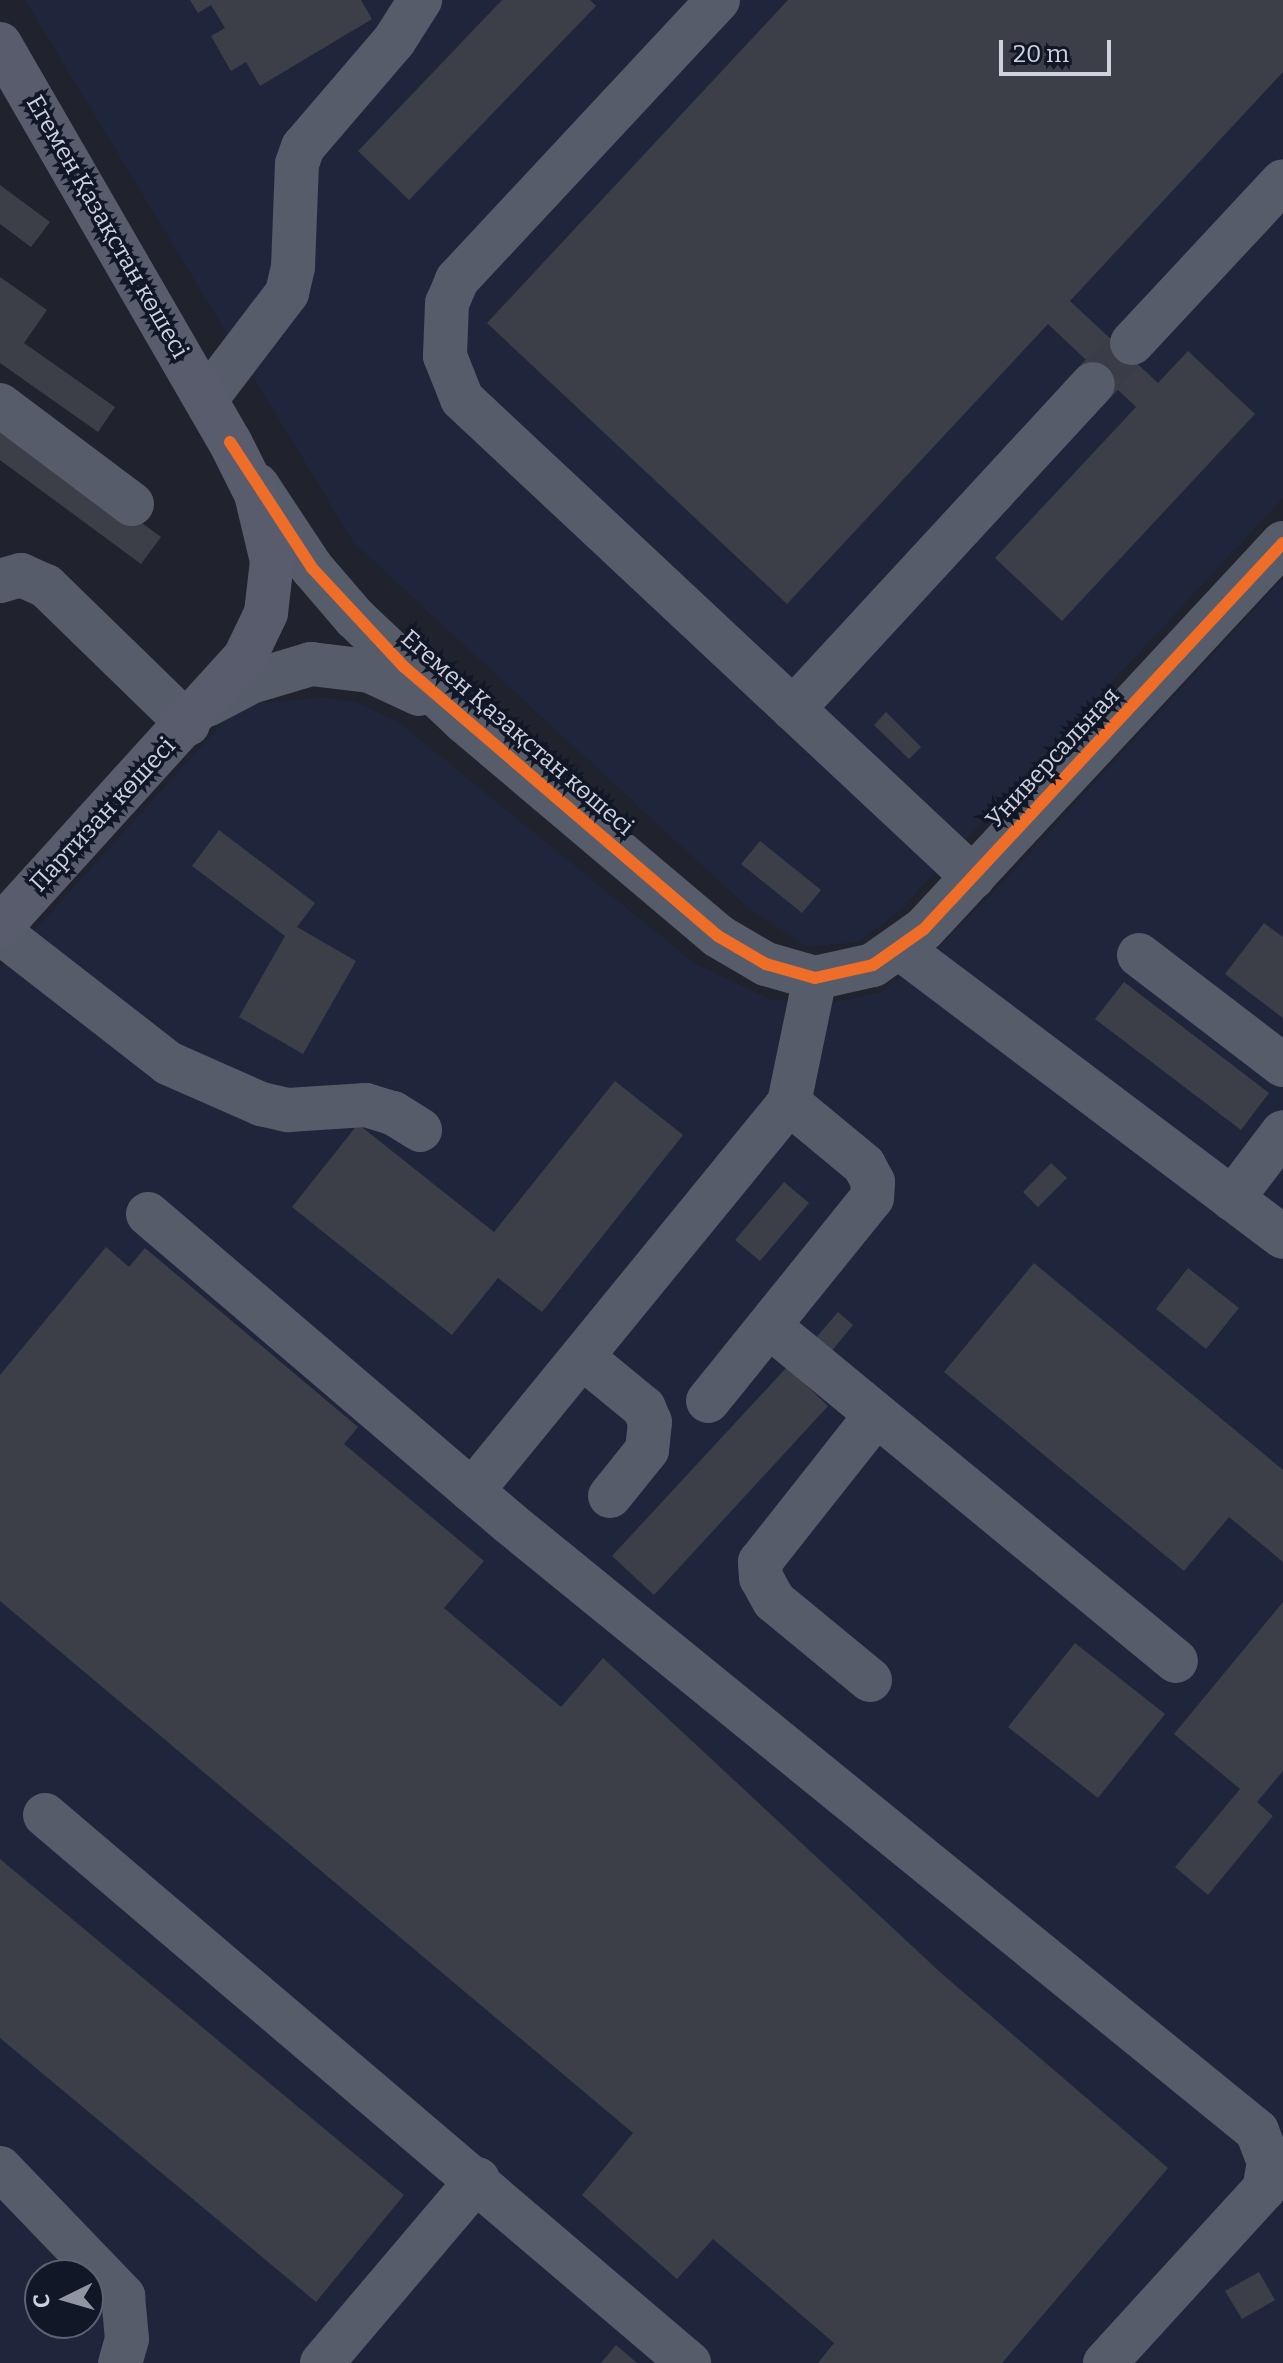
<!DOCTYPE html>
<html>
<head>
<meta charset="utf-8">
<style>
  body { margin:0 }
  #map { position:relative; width:1283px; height:2363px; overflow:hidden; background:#20232d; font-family:Bitter,serif }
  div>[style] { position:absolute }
  .built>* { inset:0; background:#1f253b }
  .building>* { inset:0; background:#3d3f48 }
  .minor-tunnel>* { height:44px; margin-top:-22px; transform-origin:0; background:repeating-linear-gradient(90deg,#3a3d48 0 44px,transparent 0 66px) }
  .minor>* { height:44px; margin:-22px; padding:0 22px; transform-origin:22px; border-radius:22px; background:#575c6a }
  .major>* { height:44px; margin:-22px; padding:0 22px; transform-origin:22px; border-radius:22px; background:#585c6d }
  .cycleway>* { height:12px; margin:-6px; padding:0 6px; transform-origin:6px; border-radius:6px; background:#ee6e29 }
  span { translate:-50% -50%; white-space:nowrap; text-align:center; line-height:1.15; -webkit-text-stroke:7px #121728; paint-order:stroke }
  .street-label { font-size:24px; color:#ced2df }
  .north { position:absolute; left:24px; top:2259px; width:80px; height:80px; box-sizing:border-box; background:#121728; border:2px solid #5d6271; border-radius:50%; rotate:265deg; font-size:22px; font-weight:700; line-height:32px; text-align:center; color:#ced2df }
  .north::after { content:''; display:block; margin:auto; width:28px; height:36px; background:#9195a1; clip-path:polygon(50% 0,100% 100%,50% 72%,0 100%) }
  .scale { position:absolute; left:999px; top:40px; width:112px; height:36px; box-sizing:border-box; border:4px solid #ced2df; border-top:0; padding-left:10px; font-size:24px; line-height:28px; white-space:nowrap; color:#ced2df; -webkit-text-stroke:6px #121728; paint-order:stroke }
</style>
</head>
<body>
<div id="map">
  <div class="built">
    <i style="clip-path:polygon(25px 0,1283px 0,1283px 498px,901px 909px,859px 942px,808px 947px,747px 907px,354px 543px)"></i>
    <i style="clip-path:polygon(evenodd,1283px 578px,1283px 2363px,0 2363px,0 969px,233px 711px,262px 703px,322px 697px,356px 702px,397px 721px,694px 963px,769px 999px,826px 1004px,881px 992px,942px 944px,988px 898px,1283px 578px,40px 2275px,88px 2275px,88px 2323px,40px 2323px,40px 2275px)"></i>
  </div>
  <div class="building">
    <i style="clip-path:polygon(190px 0,361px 0,372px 19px,260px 86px,246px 62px,231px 71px,211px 36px,225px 28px,211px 5px,198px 13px)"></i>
    <i style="clip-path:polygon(502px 0,590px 0,596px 6px,409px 200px,358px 151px)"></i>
    <i style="clip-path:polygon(788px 0,1283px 0,1283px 72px,1070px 301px,1158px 383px,1188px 351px,1255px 414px,1062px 621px,995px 558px,1136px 407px,1048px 324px,787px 604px,487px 323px)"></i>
    <i style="clip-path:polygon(0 185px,50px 222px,31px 247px,0 224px)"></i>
    <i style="clip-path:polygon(0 277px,47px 310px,24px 343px,115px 407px,98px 432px,0 363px)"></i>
    <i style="clip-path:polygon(0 419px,161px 537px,141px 564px,0 460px)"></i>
    <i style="clip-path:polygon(886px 712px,921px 747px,909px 759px,874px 725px)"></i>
    <i style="clip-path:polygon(219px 830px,315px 903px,297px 927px,356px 961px,303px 1054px,239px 1017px,285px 936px,192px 866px)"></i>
    <i style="clip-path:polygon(760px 841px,821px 890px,802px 913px,741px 864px)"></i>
    <i style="clip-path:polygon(1264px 923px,1283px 937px,1283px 1018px,1225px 974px)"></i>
    <i style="clip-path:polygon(1124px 982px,1269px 1093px,1241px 1130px,1095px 1019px)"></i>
    <i style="clip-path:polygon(615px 1081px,683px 1135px,542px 1312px,498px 1278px,452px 1335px,292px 1207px,358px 1124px,494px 1232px)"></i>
    <i style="clip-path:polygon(1051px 1163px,1067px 1178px,1038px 1207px,1023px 1192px)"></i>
    <i style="clip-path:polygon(784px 1182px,809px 1203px,760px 1261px,735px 1240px)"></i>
    <i style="clip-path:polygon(106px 1247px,129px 1267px,145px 1248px,358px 1427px,344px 1444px,484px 1561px,444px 1608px,561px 1707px,603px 1658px,941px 1973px,1168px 2168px,1002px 2363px,818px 2363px,834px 2343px,713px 2239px,677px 2279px,582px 2195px,633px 2133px,0 1601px,0 1375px)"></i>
    <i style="clip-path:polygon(1034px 1263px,1283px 1470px,1283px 1562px,1229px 1517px,1184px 1571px,944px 1372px)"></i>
    <i style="clip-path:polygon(1188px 1268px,1239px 1308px,1206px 1349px,1156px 1309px)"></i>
    <i style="clip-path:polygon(838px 1312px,853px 1325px,830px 1353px,814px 1340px)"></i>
    <i style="clip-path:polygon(787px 1367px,828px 1406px,654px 1595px,612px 1556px)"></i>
    <i style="clip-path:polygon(1283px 1602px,1283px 1771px,1257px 1802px,1273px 1816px,1208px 1895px,1175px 1867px,1240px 1789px,1174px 1734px)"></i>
    <i style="clip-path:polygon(1075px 1643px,1165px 1714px,1098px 1798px,1008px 1727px)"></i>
    <i style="clip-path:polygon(0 1859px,404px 2195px,316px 2302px,0 2038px)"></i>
    <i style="clip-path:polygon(1259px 2272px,1275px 2300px,1242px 2319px,1225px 2291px)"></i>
    <i style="clip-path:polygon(616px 2345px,637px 2363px,601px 2363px)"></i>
  </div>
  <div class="minor-tunnel">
    <i style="left:1093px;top:384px;width:57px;rotate:-46.4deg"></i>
  </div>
  <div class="minor">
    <i style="left:718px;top:0;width:383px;rotate:133deg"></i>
    <i style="left:457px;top:280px;width:25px;rotate:113deg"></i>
    <i style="left:447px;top:303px;width:53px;rotate:92.2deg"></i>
    <i style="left:445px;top:356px;width:46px;rotate:68.4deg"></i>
    <i style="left:462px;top:399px;width:700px;rotate:43.09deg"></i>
    <i style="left:1132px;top:343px;width:221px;rotate:-47deg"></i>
    <i style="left:207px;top:398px;width:132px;rotate:-52.7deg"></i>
    <i style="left:287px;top:293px;width:27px;rotate:-77deg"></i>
    <i style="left:293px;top:267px;width:103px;rotate:-87.8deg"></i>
    <i style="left:297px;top:164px;width:18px;rotate:-71deg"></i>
    <i style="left:303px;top:147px;width:140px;rotate:-49.4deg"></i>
    <i style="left:394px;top:41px;width:49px;rotate:-57.6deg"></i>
    <i style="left:0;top:405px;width:165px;rotate:36.9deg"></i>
    <i style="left:257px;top:485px;width:100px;rotate:56.5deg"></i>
    <i style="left:312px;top:568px;width:66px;rotate:49.3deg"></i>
    <i style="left:355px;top:618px;width:151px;rotate:43.4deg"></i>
    <i style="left:465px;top:722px;width:331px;rotate:40.2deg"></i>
    <i style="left:718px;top:936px;width:56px;rotate:30.3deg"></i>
    <i style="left:766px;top:964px;width:51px;rotate:15.9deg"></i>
    <i style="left:815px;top:978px;width:59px;rotate:-12.6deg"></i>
    <i style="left:873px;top:965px;width:62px;rotate:-35.2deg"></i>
    <i style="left:924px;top:929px;width:527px;rotate:-47.08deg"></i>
    <i style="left:0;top:581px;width:22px;rotate:-16deg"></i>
    <i style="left:21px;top:575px;width:27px;rotate:24deg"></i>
    <i style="left:46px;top:586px;width:198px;rotate:44.2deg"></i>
    <i style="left:207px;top:705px;width:50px;rotate:-27.6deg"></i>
    <i style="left:251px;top:682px;width:63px;rotate:-16.7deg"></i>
    <i style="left:311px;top:664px;width:59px;rotate:6.8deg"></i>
    <i style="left:370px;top:671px;width:54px;rotate:25.1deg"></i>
    <i style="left:793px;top:709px;width:442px;rotate:-47.3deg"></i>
    <i style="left:0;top:932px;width:213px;rotate:37.9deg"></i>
    <i style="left:168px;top:1063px;width:102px;rotate:23.8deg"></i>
    <i style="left:261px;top:1104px;width:28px;rotate:13deg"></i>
    <i style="left:288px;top:1110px;width:78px;rotate:-3.7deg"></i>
    <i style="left:366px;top:1105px;width:28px;rotate:17deg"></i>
    <i style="left:393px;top:1113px;width:32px;rotate:32deg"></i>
    <i style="left:901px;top:949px;width:478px;rotate:37deg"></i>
    <i style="left:1139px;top:955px;width:181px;rotate:37.4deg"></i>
    <i style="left:1232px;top:1199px;width:84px;rotate:-52.7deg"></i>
    <i style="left:148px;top:1214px;width:477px;rotate:40.5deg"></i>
    <i style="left:511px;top:1524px;width:962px;rotate:39.13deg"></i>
    <i style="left:1257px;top:2131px;width:33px;rotate:69deg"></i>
    <i style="left:1269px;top:2162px;width:27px;rotate:100deg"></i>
    <i style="left:1264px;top:2189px;width:236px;rotate:132.4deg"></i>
    <i style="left:769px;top:1326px;width:527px;rotate:39.46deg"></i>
    <i style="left:582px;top:1357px;width:80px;rotate:39.4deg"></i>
    <i style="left:644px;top:1408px;width:15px;rotate:67deg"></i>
    <i style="left:650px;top:1422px;width:28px;rotate:96deg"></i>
    <i style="left:647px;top:1450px;width:59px;rotate:128.8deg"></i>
    <i style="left:708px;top:1401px;width:261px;rotate:-51.1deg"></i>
    <i style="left:872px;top:1198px;width:16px;rotate:-86deg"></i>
    <i style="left:873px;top:1182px;width:19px;rotate:-118deg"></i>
    <i style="left:864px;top:1165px;width:97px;rotate:-140.4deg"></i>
    <i style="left:472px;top:1491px;width:501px;rotate:-50.75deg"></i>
    <i style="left:789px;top:1103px;width:128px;rotate:-78.3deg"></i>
    <i style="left:870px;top:1680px;width:124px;rotate:-140.5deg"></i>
    <i style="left:774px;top:1601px;width:26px;rotate:-119deg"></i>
    <i style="left:761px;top:1578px;width:16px;rotate:-94deg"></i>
    <i style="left:760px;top:1562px;width:187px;rotate:-51.7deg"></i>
    <i style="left:45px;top:1815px;width:846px;rotate:40.4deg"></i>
    <i style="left:0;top:2168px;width:178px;rotate:46.1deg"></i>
    <i style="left:123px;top:2296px;width:43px;rotate:84.7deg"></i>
    <i style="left:127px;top:2339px;width:25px;rotate:106deg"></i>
    <i style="left:322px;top:2363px;width:241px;rotate:-49.7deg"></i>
  </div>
  <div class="major">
    <i style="left:0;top:44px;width:460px;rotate:60deg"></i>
    <i style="left:230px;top:442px;width:58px;rotate:63.4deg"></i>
    <i style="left:256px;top:494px;width:69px;rotate:76.6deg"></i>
    <i style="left:272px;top:561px;width:52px;rotate:96.6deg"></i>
    <i style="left:266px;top:613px;width:49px;rotate:115.5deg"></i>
    <i style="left:245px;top:657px;width:365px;rotate:132.2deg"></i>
  </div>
  <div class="cycleway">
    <i style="left:230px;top:442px;width:150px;rotate:56.9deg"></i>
    <i style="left:312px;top:568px;width:134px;rotate:47.1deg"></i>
    <i style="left:403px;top:666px;width:415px;rotate:40.6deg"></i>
    <i style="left:718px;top:936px;width:56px;rotate:30.3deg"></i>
    <i style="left:766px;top:964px;width:51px;rotate:15.9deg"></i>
    <i style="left:815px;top:978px;width:59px;rotate:-12.6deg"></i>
    <i style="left:873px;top:965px;width:62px;rotate:-35.2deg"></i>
    <i style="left:924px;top:929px;width:527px;rotate:-47.08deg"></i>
  </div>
  <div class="street-label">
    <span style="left:107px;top:227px;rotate:60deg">Егемен Қазақстан көшесі</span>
    <span style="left:517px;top:733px;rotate:41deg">Егемен Қазақстан көшесі</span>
    <span style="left:1053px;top:758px;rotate:-47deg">Универсальная</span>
    <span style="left:103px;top:815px;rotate:-47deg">Партизан көшесі</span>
  </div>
  <div class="north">С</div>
  <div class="scale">20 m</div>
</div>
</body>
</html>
